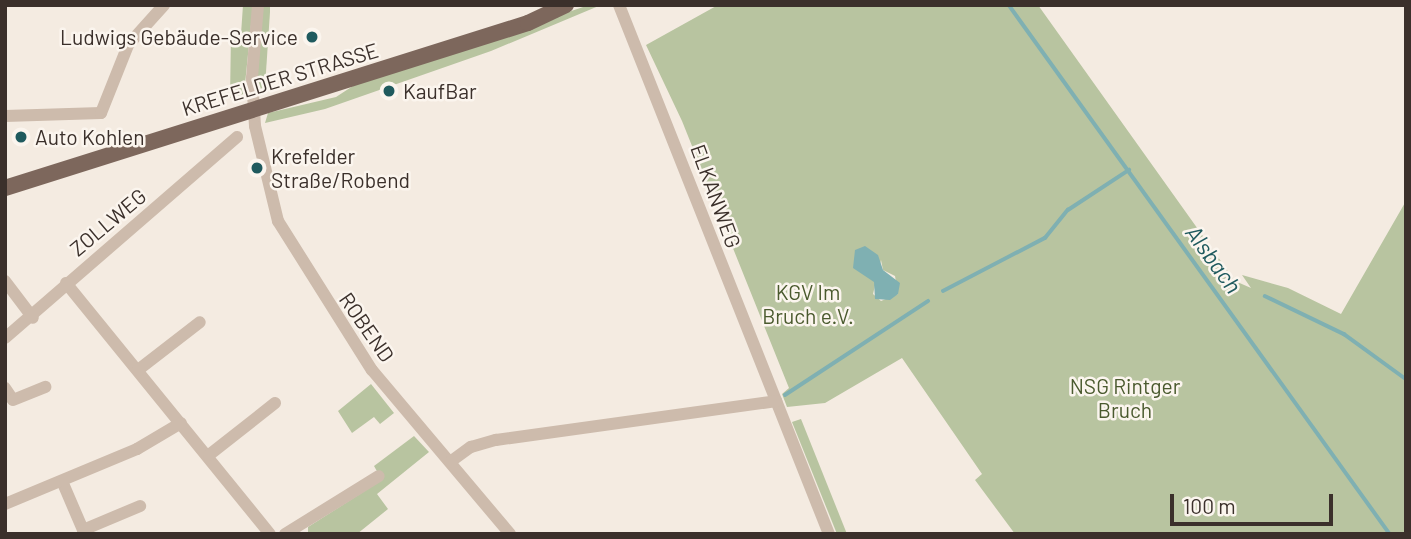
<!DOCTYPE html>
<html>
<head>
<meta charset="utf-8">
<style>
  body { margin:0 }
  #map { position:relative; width:1411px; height:539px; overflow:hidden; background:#f4ebe1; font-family:Barlow,sans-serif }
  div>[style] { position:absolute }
  .green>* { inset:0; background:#b8c4a0 }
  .water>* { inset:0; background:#7fb0b2 }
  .stream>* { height:3.5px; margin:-1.75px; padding:0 1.75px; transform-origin:1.75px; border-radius:1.75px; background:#7fb0b2 }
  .minor>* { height:12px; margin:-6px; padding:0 6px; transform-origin:6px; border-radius:6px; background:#cdbbac }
  .major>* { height:16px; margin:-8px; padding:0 8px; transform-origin:8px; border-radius:8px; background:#7d675c }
  .dots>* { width:19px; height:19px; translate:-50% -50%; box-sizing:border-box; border:4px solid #fbf5ee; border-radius:50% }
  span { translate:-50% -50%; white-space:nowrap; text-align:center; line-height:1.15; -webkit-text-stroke:5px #fbf5ee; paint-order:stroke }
  .poi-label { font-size:21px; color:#3b302b }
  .right { translate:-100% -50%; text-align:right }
  .left { translate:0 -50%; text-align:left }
  .street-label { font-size:21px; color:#3b302b }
  .park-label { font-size:21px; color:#4a5a2e }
  .water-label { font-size:23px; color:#1f5a5e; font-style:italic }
  .frame { position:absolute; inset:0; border:7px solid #3b302b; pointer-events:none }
  .scale { position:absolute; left:1170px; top:494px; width:163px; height:32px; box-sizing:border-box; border:4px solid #3b302b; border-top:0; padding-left:9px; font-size:21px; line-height:24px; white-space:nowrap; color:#3b302b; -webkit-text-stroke:5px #fbf5ee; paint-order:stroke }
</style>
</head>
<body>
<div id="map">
  <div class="green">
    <i style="clip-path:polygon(243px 5px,253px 5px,244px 94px,230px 98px,231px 33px,241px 34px)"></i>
    <i style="clip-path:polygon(263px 5px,270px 5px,270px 12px,265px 87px,260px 89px,256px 76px)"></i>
    <i style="clip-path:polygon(589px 5px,601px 5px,491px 51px,325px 109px,265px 123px,268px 113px,336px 97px,356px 84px)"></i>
    <i style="clip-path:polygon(evenodd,718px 5px,1038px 5px,1235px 281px,1251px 288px,1242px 275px,1288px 288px,1341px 314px,1406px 201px,1406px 534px,1015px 534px,975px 480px,982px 474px,902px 358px,825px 403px,787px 407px,782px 394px,789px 388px,682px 121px,646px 45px,718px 5px,881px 260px,883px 270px,895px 276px,898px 294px,881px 301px,873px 294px,881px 260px)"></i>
    <i style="clip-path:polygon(371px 384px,394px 413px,380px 424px,374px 417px,352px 433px,338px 411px)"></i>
    <i style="clip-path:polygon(801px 419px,847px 534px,837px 534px,792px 422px)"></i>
    <i style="clip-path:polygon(414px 436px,429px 452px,377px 494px,388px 509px,357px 534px,308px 534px,308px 527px,382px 480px,374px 466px)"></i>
  </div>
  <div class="water">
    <i style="clip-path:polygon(865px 246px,878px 255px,883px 270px,900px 283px,898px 294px,890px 300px,875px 299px,874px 282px,853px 268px,855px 250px)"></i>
  </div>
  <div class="stream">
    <i style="left:1009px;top:5px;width:652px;rotate:54.24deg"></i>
    <i style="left:943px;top:291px;width:115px;rotate:-27.5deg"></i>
    <i style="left:1045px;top:238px;width:36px;rotate:-51deg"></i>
    <i style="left:1068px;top:210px;width:73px;rotate:-33.3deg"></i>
    <i style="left:1265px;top:296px;width:88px;rotate:25.7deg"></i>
    <i style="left:1344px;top:334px;width:77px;rotate:36deg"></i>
    <i style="left:785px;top:395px;width:171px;rotate:-33.3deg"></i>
  </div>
  <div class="minor">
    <i style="left:258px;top:5px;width:73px;rotate:94.7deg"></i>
    <i style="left:252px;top:78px;width:48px;rotate:86.4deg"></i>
    <i style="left:255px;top:126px;width:98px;rotate:76.4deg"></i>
    <i style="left:278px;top:221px;width:176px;rotate:57.8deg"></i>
    <i style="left:372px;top:370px;width:214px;rotate:49.9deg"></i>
    <i style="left:619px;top:5px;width:569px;rotate:68.35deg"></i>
    <i style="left:5px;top:116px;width:96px;rotate:-1.8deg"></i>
    <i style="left:101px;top:113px;width:73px;rotate:-68.3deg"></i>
    <i style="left:128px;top:45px;width:54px;rotate:-48deg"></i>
    <i style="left:5px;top:281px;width:46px;rotate:52.9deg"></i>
    <i style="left:66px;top:283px;width:323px;rotate:50.9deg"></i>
    <i style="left:5px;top:338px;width:307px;rotate:-40.9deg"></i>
    <i style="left:138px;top:370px;width:78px;rotate:-37.7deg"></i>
    <i style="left:5px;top:388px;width:14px;rotate:56deg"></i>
    <i style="left:13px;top:400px;width:35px;rotate:-22deg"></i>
    <i style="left:209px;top:455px;width:84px;rotate:-38.2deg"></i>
    <i style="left:450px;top:462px;width:26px;rotate:-36deg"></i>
    <i style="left:471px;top:447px;width:26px;rotate:-16deg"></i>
    <i style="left:496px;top:440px;width:283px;rotate:-7.9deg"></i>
    <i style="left:62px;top:481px;width:53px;rotate:66.8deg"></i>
    <i style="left:83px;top:530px;width:62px;rotate:-22.8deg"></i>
    <i style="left:5px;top:504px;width:143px;rotate:-22.6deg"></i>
    <i style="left:137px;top:449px;width:51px;rotate:-30.6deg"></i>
    <i style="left:285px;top:534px;width:110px;rotate:-31.7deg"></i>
  </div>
  <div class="major">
    <i style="left:5px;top:188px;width:548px;rotate:-17.51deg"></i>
    <i style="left:528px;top:23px;width:42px;rotate:-25.3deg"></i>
  </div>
  <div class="dots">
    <i style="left:312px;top:37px;background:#1f5a5e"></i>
    <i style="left:389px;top:91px;background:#1f5a5e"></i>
    <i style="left:21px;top:137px;background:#1f5a5e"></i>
    <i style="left:257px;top:168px;background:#1f5a5e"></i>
  </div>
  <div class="poi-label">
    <span class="right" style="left:298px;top:37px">Ludwigs Gebäude-Service</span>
    <span class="left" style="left:403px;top:91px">KaufBar</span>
    <span class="left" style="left:35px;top:137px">Auto Kohlen</span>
    <span class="left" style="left:271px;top:168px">Krefelder<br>Straße/Robend</span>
  </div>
  <div class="street-label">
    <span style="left:280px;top:79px;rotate:-17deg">KREFELDER STRASSE</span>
    <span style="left:716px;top:196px;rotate:70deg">ELKANWEG</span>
    <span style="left:108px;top:222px;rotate:-40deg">ZOLLWEG</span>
    <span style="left:367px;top:327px;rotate:55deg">ROBEND</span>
  </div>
  <div class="park-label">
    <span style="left:808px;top:304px">KGV Im<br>Bruch e.V.</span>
    <span style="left:1125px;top:398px">NSG Rintger<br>Bruch</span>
  </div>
  <div class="water-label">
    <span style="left:1214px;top:259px;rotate:54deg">Alsbach</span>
  </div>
  <div class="frame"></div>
  <div class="scale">100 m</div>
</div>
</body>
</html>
